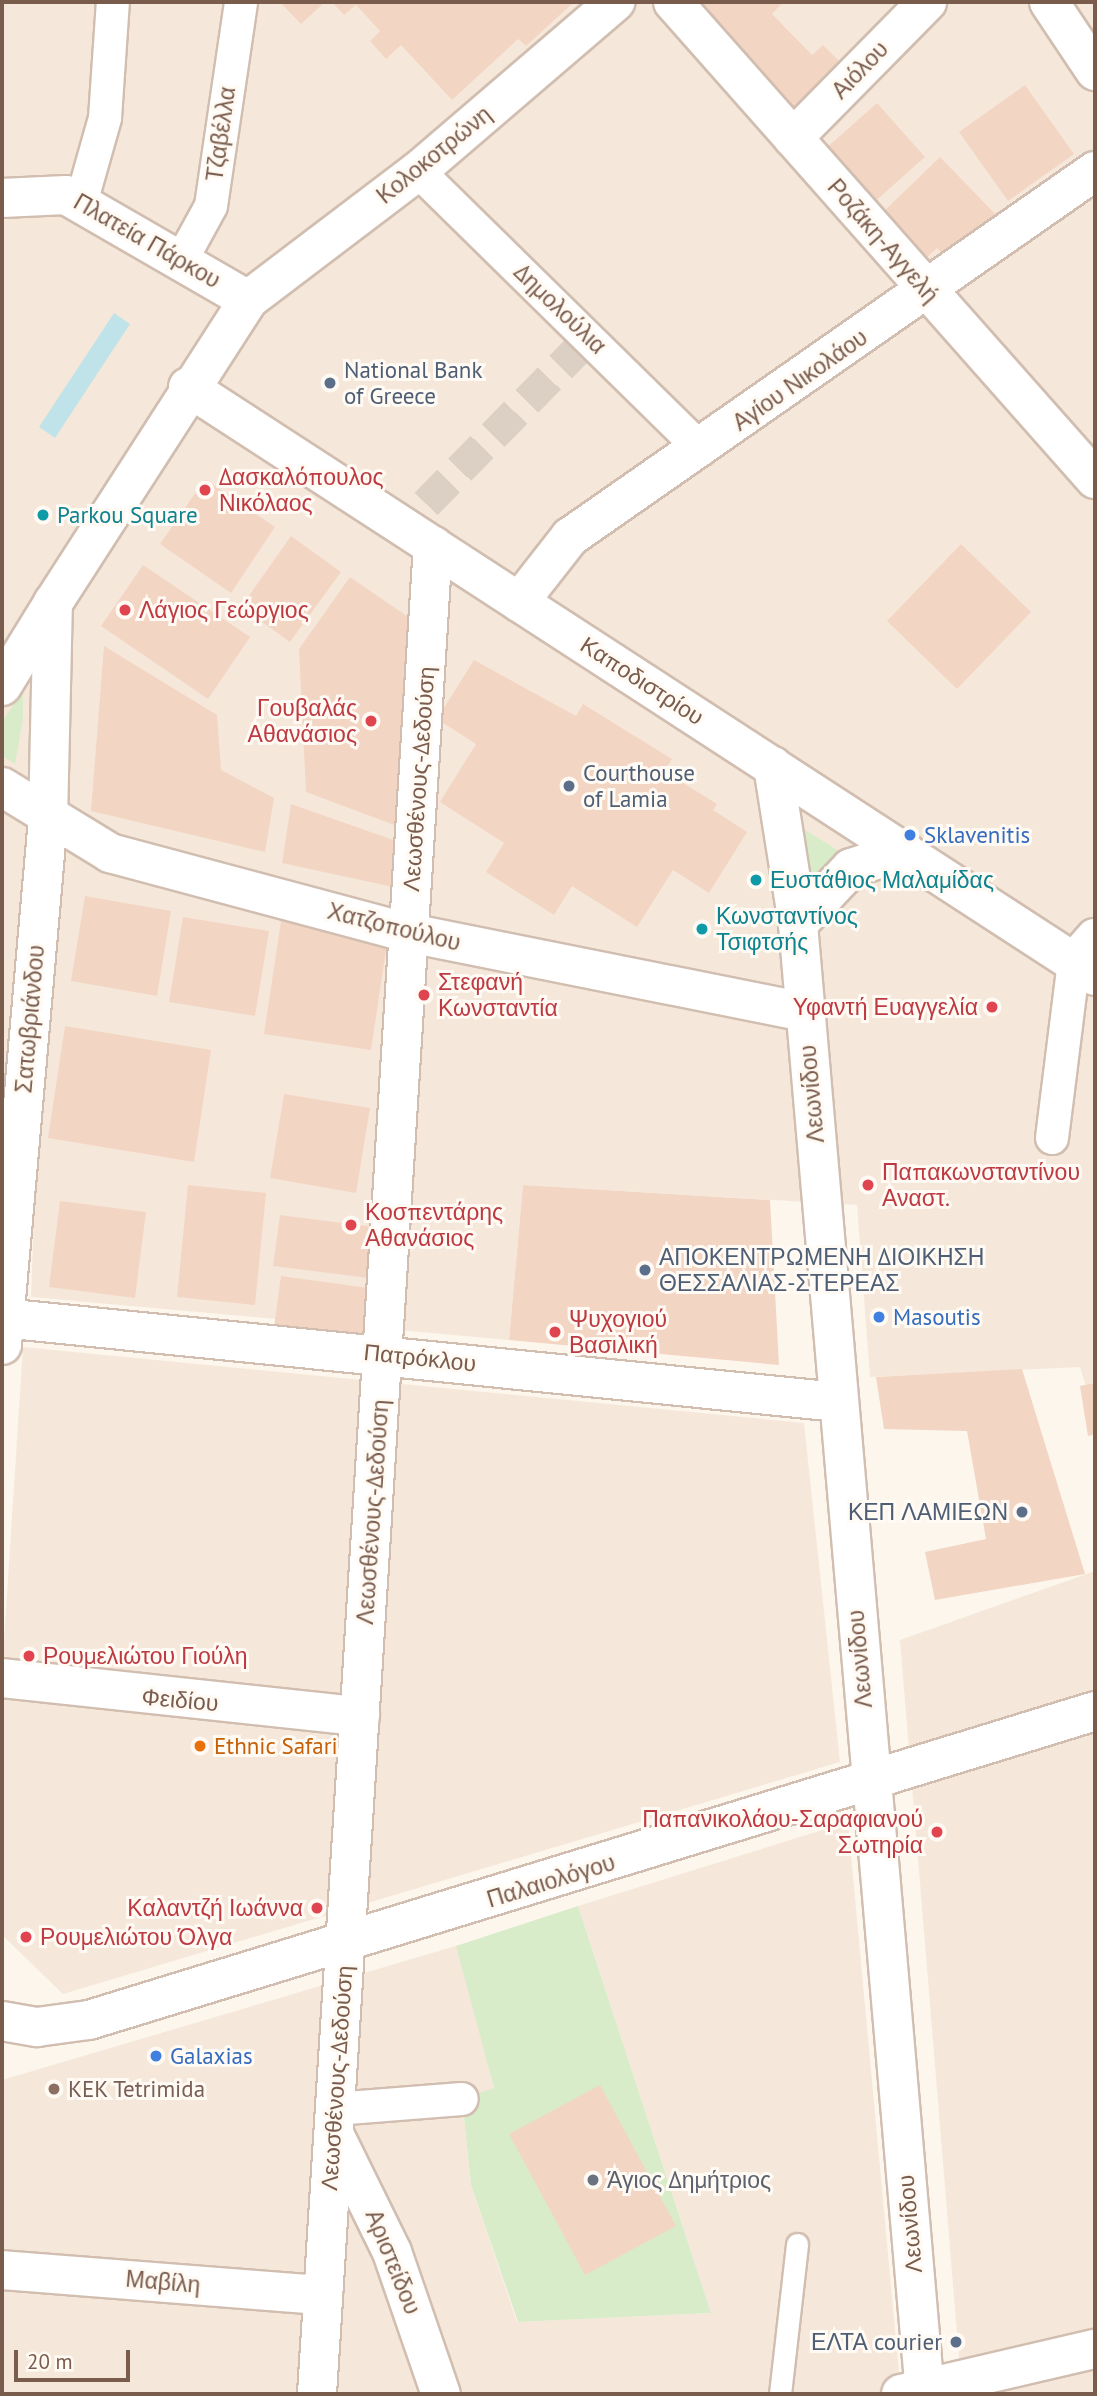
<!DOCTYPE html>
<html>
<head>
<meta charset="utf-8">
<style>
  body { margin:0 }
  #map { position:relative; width:1097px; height:2396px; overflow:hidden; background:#fdf6ec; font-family:"PT Sans",sans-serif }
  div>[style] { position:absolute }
  .residential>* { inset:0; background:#f5e8da }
  .green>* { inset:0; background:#d8ecc9 }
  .water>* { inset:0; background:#bfe3e8 }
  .building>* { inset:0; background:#f3d5c3 }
  .pedestrian-tunnel>* { height:32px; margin-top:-16px; transform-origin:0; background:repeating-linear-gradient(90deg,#dcd0c4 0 32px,transparent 0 48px) }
  .roads { filter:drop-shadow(2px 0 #d1beb0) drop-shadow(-2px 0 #d1beb0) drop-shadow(0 2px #d1beb0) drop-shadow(0 -2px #d1beb0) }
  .service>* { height:21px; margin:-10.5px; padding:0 10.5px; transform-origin:10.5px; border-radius:10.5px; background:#fff }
  .pedestrian>* { height:32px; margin:-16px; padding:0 16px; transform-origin:16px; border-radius:16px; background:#fff }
  .minor>* { height:38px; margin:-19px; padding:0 19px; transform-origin:19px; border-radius:19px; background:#fff }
  .tertiary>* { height:38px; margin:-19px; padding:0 19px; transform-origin:19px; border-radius:19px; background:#fff }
  .secondary>* { height:38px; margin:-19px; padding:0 19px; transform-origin:19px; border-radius:19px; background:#fff }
  .dots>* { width:19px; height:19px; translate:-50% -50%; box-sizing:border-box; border:4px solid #fffaf3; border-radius:50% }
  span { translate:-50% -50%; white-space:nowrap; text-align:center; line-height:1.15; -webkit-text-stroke:6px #fffaf3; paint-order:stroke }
  .street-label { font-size:23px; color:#7a5c4d }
  .service-label { font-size:23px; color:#4e5e75 }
  .left { translate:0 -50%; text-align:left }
  .right { translate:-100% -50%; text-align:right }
  .health-label { font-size:23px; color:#be3a42 }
  .culture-label { font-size:23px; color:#0d838f }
  .shop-label { font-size:23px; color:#366cbe }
  .food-label { font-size:23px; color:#c56008 }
  .education-label { font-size:23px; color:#785e54 }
  .worship-label { font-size:23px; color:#5b616d }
  .frame { position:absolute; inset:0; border:4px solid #7a5c4d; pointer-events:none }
  .scale { position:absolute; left:14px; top:2350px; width:116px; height:32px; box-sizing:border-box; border:4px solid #7a5c4d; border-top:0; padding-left:9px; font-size:21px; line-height:24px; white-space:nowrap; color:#7a5c4d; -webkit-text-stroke:5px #fffaf3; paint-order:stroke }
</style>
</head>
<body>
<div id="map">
  <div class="residential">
    <i style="clip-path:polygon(2px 2px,1095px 2px,1095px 1417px,1080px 1367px,870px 1377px,857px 1205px,523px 1185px,509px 1340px,31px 1297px,35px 1183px,2px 1177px)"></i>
    <i style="clip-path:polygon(23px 1347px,804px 1423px,840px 1762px,63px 1994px,2px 1935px,2px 1672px)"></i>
    <i style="clip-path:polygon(1095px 1571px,1095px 2394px,962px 2394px,900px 1640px)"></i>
    <i style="clip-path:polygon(848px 1822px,901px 2394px,2px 2394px,2px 2080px,459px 1945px,494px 2089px,462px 2099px,471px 2185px,517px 2322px,711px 2313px,578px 1906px)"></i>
  </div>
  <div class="green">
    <i style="clip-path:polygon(23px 690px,23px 718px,15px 764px,2px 756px,2px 722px)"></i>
    <i style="clip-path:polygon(799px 826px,845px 855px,810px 876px)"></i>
    <i style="clip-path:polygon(578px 1906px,711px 2313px,518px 2322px,471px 2185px,462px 2099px,494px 2088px,456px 1946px)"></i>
  </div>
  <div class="water">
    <i style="clip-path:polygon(114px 313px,130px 324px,55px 438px,39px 427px)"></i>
  </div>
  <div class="building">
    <i style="clip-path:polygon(280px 2px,325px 2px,301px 24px)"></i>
    <i style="clip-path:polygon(332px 2px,574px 2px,526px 46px,518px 39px,452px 100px,401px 45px,386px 59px,370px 41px,380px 31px,356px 5px,344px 15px)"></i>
    <i style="clip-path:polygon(699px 2px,783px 2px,772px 14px,812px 55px,823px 45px,846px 68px,795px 118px,719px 40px,728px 31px)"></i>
    <i style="clip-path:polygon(1025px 85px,1074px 154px,1008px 201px,959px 132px)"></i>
    <i style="clip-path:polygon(877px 103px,925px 157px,863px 212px,815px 158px)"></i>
    <i style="clip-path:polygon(940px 157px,1002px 221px,955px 266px,937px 248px,923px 261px,880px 215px)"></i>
    <i style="clip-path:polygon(205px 479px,275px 527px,231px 593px,160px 544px)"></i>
    <i style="clip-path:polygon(291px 536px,341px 572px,290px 642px,241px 607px)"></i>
    <i style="clip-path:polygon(961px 544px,1031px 612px,957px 689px,887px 621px)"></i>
    <i style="clip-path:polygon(143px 565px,250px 637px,208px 699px,101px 626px)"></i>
    <i style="clip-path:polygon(350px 577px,414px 621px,397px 826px,306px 792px,299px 649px)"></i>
    <i style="clip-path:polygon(104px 646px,217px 715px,221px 770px,274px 798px,265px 852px,91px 811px)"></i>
    <i style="clip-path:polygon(474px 660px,576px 716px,583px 704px,672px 759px,664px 771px,717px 804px,713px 810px,747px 832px,709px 893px,673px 870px,637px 927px,572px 886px,554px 915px,486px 872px,504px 843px,440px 802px,476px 744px,437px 719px)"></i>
    <i style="clip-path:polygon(291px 804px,399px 842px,393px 887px,282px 863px)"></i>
    <i style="clip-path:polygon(85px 896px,171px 911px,157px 996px,71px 981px)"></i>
    <i style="clip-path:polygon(183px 917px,269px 931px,255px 1016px,169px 1002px)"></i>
    <i style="clip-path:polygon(281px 921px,388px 937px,371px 1050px,264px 1034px)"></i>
    <i style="clip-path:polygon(65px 1026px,211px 1050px,194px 1162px,48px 1138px)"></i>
    <i style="clip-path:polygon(284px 1094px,370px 1108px,356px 1193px,270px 1178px)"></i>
    <i style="clip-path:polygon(188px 1185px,266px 1193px,255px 1305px,177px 1297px)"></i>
    <i style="clip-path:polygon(523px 1185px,770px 1200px,779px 1365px,509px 1340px)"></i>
    <i style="clip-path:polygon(60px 1201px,146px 1212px,135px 1298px,49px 1287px)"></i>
    <i style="clip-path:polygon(280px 1215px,374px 1227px,368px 1278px,273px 1266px)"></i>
    <i style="clip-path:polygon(281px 1276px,375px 1289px,368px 1339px,274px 1327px)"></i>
    <i style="clip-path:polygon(1022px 1369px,1085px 1574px,935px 1600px,925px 1552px,986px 1539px,967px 1431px,884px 1429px,876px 1377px)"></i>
    <i style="clip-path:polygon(1095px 1383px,1095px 1434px,1088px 1436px,1080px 1386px)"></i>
    <i style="clip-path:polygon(600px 2085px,676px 2226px,585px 2275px,509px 2134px)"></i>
  </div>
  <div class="pedestrian-tunnel">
    <i style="left:426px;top:504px;width:234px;rotate:-45.5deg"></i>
  </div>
  <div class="roads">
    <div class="service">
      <i style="left:780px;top:2394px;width:151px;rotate:-83.5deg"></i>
    </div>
    <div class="pedestrian">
      <i style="left:418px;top:171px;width:397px;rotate:44.5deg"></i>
      <i style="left:81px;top:203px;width:88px;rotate:-74.2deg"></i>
      <i style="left:105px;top:118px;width:116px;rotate:-86.1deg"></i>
      <i style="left:182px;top:259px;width:60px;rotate:-61.3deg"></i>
      <i style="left:211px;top:206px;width:206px;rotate:-81.6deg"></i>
      <i style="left:1052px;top:1138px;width:177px;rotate:-82.9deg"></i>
      <i style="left:335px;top:2109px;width:127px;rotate:-4.5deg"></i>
    </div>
    <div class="minor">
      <i style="left:673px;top:2px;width:637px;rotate:48.5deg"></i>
      <i style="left:1049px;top:2px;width:83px;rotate:56.3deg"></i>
      <i style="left:793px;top:138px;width:191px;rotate:-45.4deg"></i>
      <i style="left:2px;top:198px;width:64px;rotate:-2.7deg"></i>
      <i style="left:66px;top:195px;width:210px;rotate:30deg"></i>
      <i style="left:519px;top:602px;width:83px;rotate:-51.9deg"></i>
      <i style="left:570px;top:537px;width:640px;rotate:-34.88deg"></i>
      <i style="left:1074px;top:962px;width:32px;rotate:-49deg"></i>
      <i style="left:2px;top:1678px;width:360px;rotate:6.1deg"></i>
      <i style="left:334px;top:2134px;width:131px;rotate:63.8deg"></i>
      <i style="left:392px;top:2252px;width:150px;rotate:71deg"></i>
      <i style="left:2px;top:2270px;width:322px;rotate:4.5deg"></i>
      <i style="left:317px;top:2394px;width:1852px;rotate:-86.41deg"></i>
    </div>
    <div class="tertiary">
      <i style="left:2px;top:686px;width:97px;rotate:-58.4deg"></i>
      <i style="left:2px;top:787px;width:127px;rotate:31.4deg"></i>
      <i style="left:110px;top:853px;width:310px;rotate:15deg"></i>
      <i style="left:409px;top:933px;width:404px;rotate:11.3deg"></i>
      <i style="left:901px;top:2394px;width:199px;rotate:-13.1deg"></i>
    </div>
    <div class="secondary">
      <i style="left:188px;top:387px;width:1081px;rotate:33deg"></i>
      <i style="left:773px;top:766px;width:160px;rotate:81deg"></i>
      <i style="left:798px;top:924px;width:1475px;rotate:85.06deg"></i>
      <i style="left:798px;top:924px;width:77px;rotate:-46.6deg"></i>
      <i style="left:851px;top:868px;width:56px;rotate:-17.8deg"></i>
      <i style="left:2px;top:1318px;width:839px;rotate:5.74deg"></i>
      <i style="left:2px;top:1345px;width:528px;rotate:-85deg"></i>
      <i style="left:48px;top:819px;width:216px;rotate:-88.7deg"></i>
      <i style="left:53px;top:603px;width:360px;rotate:-57.2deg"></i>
      <i style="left:248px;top:300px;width:213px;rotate:-37.2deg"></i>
      <i style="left:418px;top:171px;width:260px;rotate:-40.6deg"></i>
      <i style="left:2px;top:2021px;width:36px;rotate:10deg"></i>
      <i style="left:37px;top:2027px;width:52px;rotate:-7.7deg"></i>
      <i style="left:89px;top:2020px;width:1052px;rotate:-17.07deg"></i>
    </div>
  </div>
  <div class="dots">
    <i style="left:330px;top:383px;background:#5c6f8a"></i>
    <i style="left:205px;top:490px;background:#e0444e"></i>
    <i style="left:43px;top:515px;background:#0f9aa8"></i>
    <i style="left:125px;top:610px;background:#e0444e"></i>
    <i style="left:371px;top:721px;background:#e0444e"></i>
    <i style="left:569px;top:786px;background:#5c6f8a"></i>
    <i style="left:910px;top:835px;background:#3f7fe0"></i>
    <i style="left:756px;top:880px;background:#0f9aa8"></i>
    <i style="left:702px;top:929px;background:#0f9aa8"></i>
    <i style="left:424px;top:995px;background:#e0444e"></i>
    <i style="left:992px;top:1007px;background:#e0444e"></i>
    <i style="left:868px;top:1185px;background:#e0444e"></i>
    <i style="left:351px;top:1225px;background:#e0444e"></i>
    <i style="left:645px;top:1270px;background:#5c6f8a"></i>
    <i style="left:879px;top:1317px;background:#3f7fe0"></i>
    <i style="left:555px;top:1332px;background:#e0444e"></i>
    <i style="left:1022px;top:1512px;background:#5c6f8a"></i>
    <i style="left:29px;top:1656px;background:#e0444e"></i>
    <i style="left:200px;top:1746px;background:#e8710a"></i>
    <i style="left:937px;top:1832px;background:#e0444e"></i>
    <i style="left:317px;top:1908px;background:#e0444e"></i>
    <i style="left:26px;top:1937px;background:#e0444e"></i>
    <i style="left:156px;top:2056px;background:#3f7fe0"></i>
    <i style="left:54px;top:2089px;background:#8d6e63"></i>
    <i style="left:593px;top:2180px;background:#6b7280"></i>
    <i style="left:956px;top:2342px;background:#5c6f8a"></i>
  </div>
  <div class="street-label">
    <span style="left:860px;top:70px;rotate:-46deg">Αιόλου</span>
    <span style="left:221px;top:134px;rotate:-82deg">Τζαβέλλα</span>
    <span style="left:434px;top:155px;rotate:-39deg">Κολοκοτρώνη</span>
    <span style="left:147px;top:241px;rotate:30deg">Πλατεία Πάρκου</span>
    <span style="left:883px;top:241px;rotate:49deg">Ροζάκη-Αγγελή</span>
    <span style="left:560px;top:309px;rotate:44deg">Δημολούλια</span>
    <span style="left:800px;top:380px;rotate:-35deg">Αγίου Νικολάου</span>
    <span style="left:642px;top:681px;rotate:33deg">Καποδιστρίου</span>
    <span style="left:419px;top:779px;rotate:-86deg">Λεωσθένους-Δεδούση</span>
    <span style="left:394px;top:927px;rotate:14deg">Χατζοπούλου</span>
    <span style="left:30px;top:1019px;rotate:-85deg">Σατωβριάνδου</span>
    <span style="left:812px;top:1094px;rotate:-95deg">Λεωνίδου</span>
    <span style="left:420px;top:1358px;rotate:6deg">Πατρόκλου</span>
    <span style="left:373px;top:1512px;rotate:-86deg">Λεωσθένους-Δεδούση</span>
    <span style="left:860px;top:1659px;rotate:-95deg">Λεωνίδου</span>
    <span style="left:180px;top:1700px;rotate:5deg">Φειδίου</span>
    <span style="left:551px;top:1881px;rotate:-17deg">Παλαιολόγου</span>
    <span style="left:337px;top:2078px;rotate:-86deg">Λεωσθένους-Δεδούση</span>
    <span style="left:910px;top:2224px;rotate:-95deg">Λεωνίδου</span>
    <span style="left:393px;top:2262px;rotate:68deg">Αριστείδου</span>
    <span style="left:163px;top:2282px;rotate:5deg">Μαβίλη</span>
  </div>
  <div class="service-label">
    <span class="left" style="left:344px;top:383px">National Bank<br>of Greece</span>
    <span class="left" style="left:583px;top:786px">Courthouse<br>of Lamia</span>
    <span class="left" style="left:659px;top:1270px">ΑΠΟΚΕΝΤΡΩΜΕΝΗ ΔΙΟΙΚΗΣΗ<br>ΘΕΣΣΑΛΙΑΣ-ΣΤΕΡΕΑΣ</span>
    <span class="right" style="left:1008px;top:1512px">ΚΕΠ ΛΑΜΙΕΩΝ</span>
    <span class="right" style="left:942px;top:2342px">ΕΛΤΑ courier</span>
  </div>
  <div class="health-label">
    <span class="left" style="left:219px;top:490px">Δασκαλόπουλος<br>Νικόλαος</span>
    <span class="left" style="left:139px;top:610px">Λάγιος Γεώργιος</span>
    <span class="right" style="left:357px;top:721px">Γουβαλάς<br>Αθανάσιος</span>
    <span class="left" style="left:438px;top:995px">Στεφανή<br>Κωνσταντία</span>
    <span class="right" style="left:978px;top:1007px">Υφαντή Ευαγγελία</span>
    <span class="left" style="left:882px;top:1185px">Παπακωνσταντίνου<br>Αναστ.</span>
    <span class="left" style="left:365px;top:1225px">Κοσπεντάρης<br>Αθανάσιος</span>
    <span class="left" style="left:569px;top:1332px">Ψυχογιού<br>Βασιλική</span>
    <span class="left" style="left:43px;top:1656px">Ρουμελιώτου Γιούλη</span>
    <span class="right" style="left:923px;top:1832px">Παπανικολάου-Σαραφιανού<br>Σωτηρία</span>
    <span class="right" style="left:303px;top:1908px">Καλαντζή Ιωάννα</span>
    <span class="left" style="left:40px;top:1937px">Ρουμελιώτου Όλγα</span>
  </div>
  <div class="culture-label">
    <span class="left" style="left:57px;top:515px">Parkou Square</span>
    <span class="left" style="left:770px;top:880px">Ευστάθιος Μαλαμίδας</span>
    <span class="left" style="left:716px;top:929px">Κωνσταντίνος<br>Τσιφτσής</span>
  </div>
  <div class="shop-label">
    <span class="left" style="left:924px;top:835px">Sklavenitis</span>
    <span class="left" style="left:893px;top:1317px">Masoutis</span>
    <span class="left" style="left:170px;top:2056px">Galaxias</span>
  </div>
  <div class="food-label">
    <span class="left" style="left:214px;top:1746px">Ethnic Safari</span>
  </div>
  <div class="education-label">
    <span class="left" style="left:68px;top:2089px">KEK Tetrimida</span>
  </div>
  <div class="worship-label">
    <span class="left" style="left:607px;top:2180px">Άγιος Δημήτριος</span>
  </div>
  <div class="frame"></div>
  <div class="scale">20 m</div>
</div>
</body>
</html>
